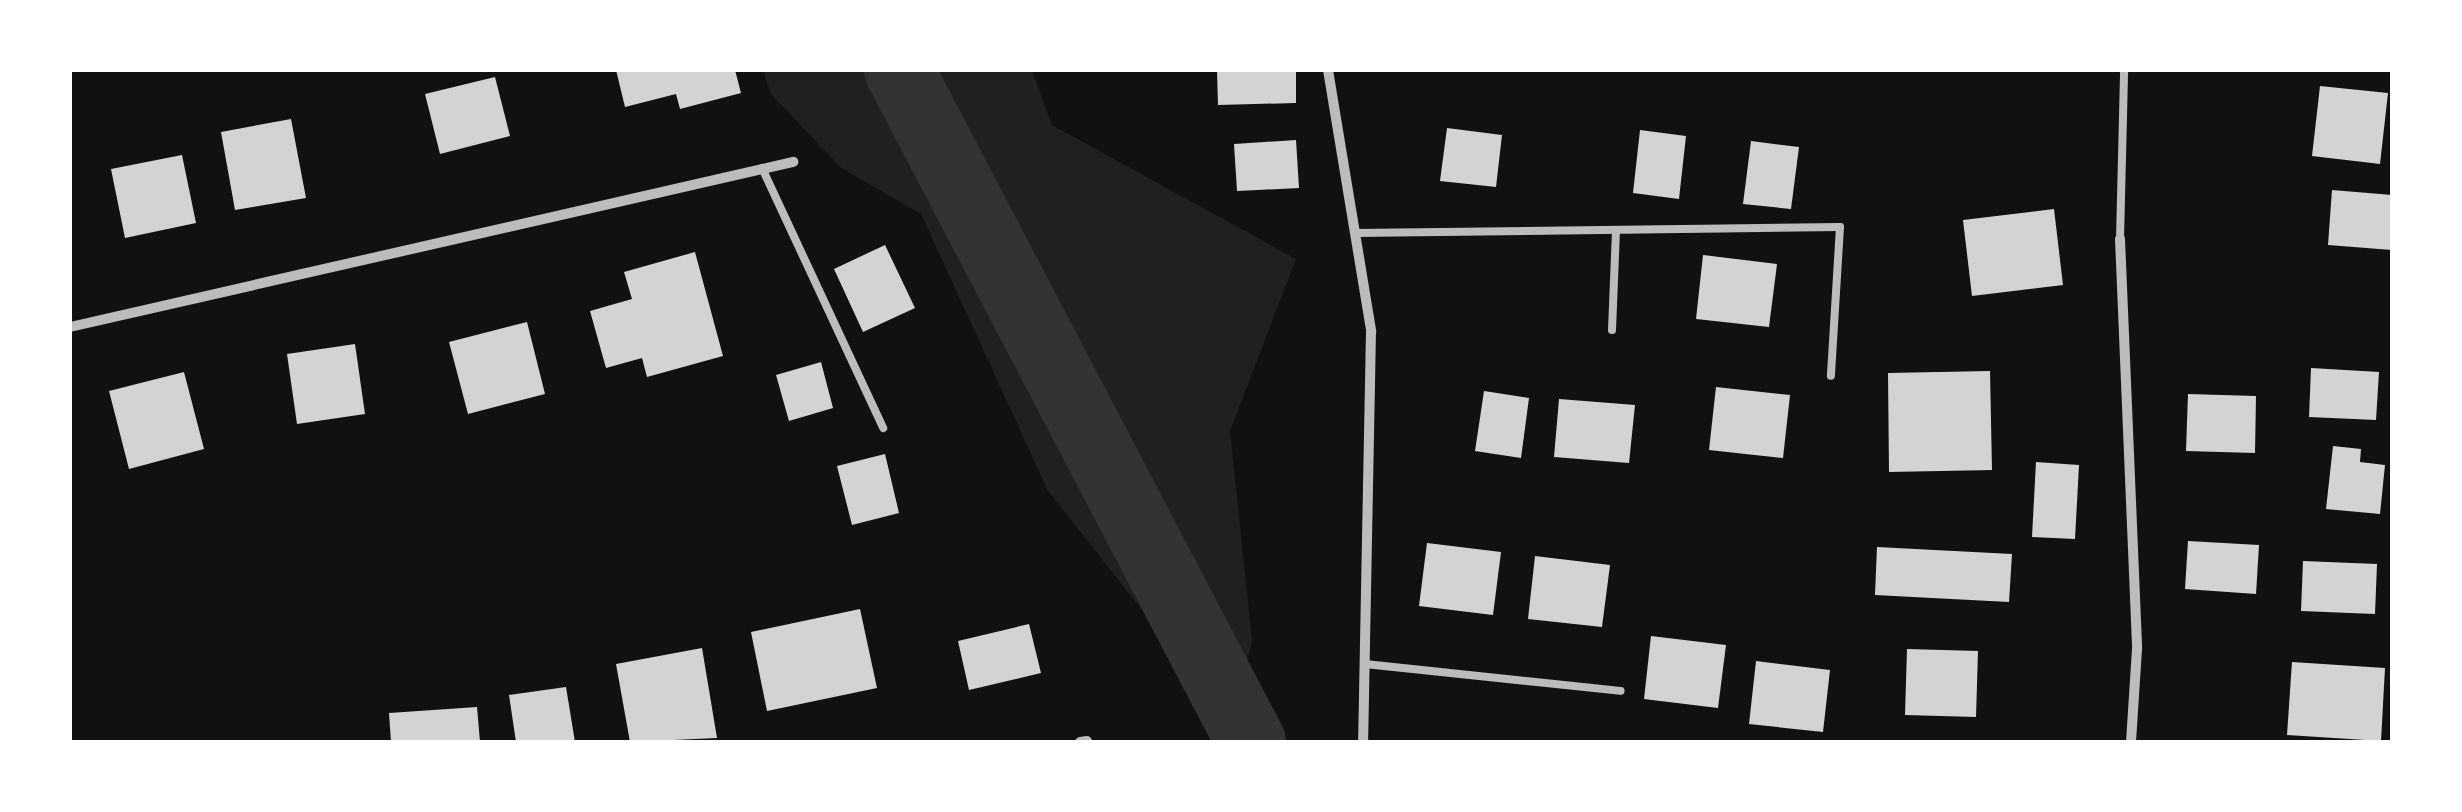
<!DOCTYPE html>
<html>
<head>
<meta charset="utf-8">
<style>
  body { margin:0 }
  #map { position:relative; width:2462px; height:812px; overflow:hidden; background:#111; font-family:"Alegreya Sans",sans-serif }
  div>[style] { position:absolute }
  .green>* { inset:0; background:#202020 }
  .river>* { height:70px; margin:-35px; padding:0 35px; transform-origin:35px; border-radius:35px; background:#333 }
  .building>* { inset:0; background:#d3d3d3 }
  .service>* { height:8px; margin:-4px; padding:0 4px; transform-origin:4px; border-radius:4px; background:#bcbcbc }
  .minor>* { height:10px; margin:-5px; padding:0 5px; transform-origin:5px; border-radius:5px; background:#bcbcbc }
  span { translate:-50% -50%; white-space:nowrap; text-align:center; line-height:1.15; -webkit-text-stroke:10px #fff; paint-order:stroke }
  .frame { position:absolute; inset:0; border:72px solid #fff; pointer-events:none }
</style>
</head>
<body>
<div id="map">
  <div class="green">
    <i style="clip-path:polygon(763px 70px,1032px 70px,1052px 125px,1296px 259px,1230px 431px,1252px 640px,1243px 681px,1189px 669px,1048px 491px,921px 214px,840px 167px,771px 94px)"></i>
  </div>
  <div class="river">
    <i style="left:899px;top:70px;width:759px;rotate:62.35deg"></i>
  </div>
  <div class="building">
    <i style="clip-path:polygon(616px 70px,735px 70px,741px 93px,680px 109px,676px 94px,625px 107px)"></i>
    <i style="clip-path:polygon(1217px 70px,1296px 70px,1296px 103px,1218px 105px)"></i>
    <i style="clip-path:polygon(495px 77px,510px 136px,440px 154px,425px 94px)"></i>
    <i style="clip-path:polygon(2320px 86px,2388px 93px,2380px 164px,2312px 156px)"></i>
    <i style="clip-path:polygon(291px 119px,306px 198px,235px 210px,221px 132px)"></i>
    <i style="clip-path:polygon(1447px 128px,1502px 135px,1496px 187px,1440px 181px)"></i>
    <i style="clip-path:polygon(1640px 130px,1686px 136px,1679px 199px,1633px 193px)"></i>
    <i style="clip-path:polygon(1296px 140px,1299px 188px,1237px 191px,1234px 144px)"></i>
    <i style="clip-path:polygon(1751px 141px,1799px 147px,1791px 209px,1743px 204px)"></i>
    <i style="clip-path:polygon(182px 155px,196px 223px,125px 238px,111px 169px)"></i>
    <i style="clip-path:polygon(2332px 190px,2392px 195px,2392px 250px,2328px 245px)"></i>
    <i style="clip-path:polygon(2054px 209px,2063px 285px,1972px 296px,1963px 220px)"></i>
    <i style="clip-path:polygon(885px 245px,915px 308px,863px 332px,834px 269px)"></i>
    <i style="clip-path:polygon(695px 252px,723px 356px,647px 377px,642px 358px,606px 368px,590px 311px,632px 299px,624px 272px)"></i>
    <i style="clip-path:polygon(1703px 255px,1777px 264px,1769px 327px,1696px 319px)"></i>
    <i style="clip-path:polygon(527px 322px,545px 394px,468px 414px,449px 342px)"></i>
    <i style="clip-path:polygon(355px 344px,365px 414px,297px 424px,287px 354px)"></i>
    <i style="clip-path:polygon(821px 362px,833px 408px,789px 421px,776px 375px)"></i>
    <i style="clip-path:polygon(2311px 368px,2379px 372px,2376px 420px,2309px 417px)"></i>
    <i style="clip-path:polygon(1990px 371px,1992px 470px,1889px 472px,1888px 373px)"></i>
    <i style="clip-path:polygon(184px 372px,204px 449px,129px 469px,109px 391px)"></i>
    <i style="clip-path:polygon(1716px 387px,1790px 395px,1783px 458px,1709px 450px)"></i>
    <i style="clip-path:polygon(1484px 391px,1529px 398px,1521px 458px,1475px 451px)"></i>
    <i style="clip-path:polygon(2188px 394px,2256px 396px,2255px 453px,2186px 451px)"></i>
    <i style="clip-path:polygon(1559px 399px,1635px 405px,1629px 463px,1554px 457px)"></i>
    <i style="clip-path:polygon(2333px 446px,2361px 449px,2360px 462px,2385px 465px,2380px 514px,2326px 509px)"></i>
    <i style="clip-path:polygon(885px 454px,899px 513px,852px 525px,837px 466px)"></i>
    <i style="clip-path:polygon(2036px 462px,2079px 465px,2075px 539px,2032px 537px)"></i>
    <i style="clip-path:polygon(2188px 541px,2259px 545px,2256px 594px,2185px 589px)"></i>
    <i style="clip-path:polygon(1427px 543px,1501px 552px,1493px 615px,1419px 606px)"></i>
    <i style="clip-path:polygon(1877px 547px,2012px 554px,2009px 602px,1875px 595px)"></i>
    <i style="clip-path:polygon(1535px 556px,1610px 565px,1602px 627px,1528px 619px)"></i>
    <i style="clip-path:polygon(2303px 561px,2377px 564px,2375px 614px,2301px 611px)"></i>
    <i style="clip-path:polygon(860px 609px,877px 688px,767px 711px,751px 632px)"></i>
    <i style="clip-path:polygon(1029px 624px,1041px 673px,969px 690px,958px 641px)"></i>
    <i style="clip-path:polygon(1651px 636px,1726px 645px,1718px 708px,1644px 699px)"></i>
    <i style="clip-path:polygon(702px 648px,717px 738px,630px 742px,616px 664px)"></i>
    <i style="clip-path:polygon(1907px 649px,1978px 651px,1976px 717px,1905px 715px)"></i>
    <i style="clip-path:polygon(1756px 661px,1830px 670px,1823px 732px,1749px 724px)"></i>
    <i style="clip-path:polygon(2292px 662px,2385px 668px,2381px 741px,2287px 735px)"></i>
    <i style="clip-path:polygon(566px 687px,575px 742px,516px 742px,509px 695px)"></i>
    <i style="clip-path:polygon(477px 707px,480px 742px,391px 742px,389px 713px)"></i>
  </div>
  <div class="service">
    <i style="left:762px;top:168px;width:287px;rotate:65deg"></i>
    <i style="left:1355px;top:233px;width:485px;rotate:-0.7deg"></i>
    <i style="left:1840px;top:227px;width:149px;rotate:93.5deg"></i>
    <i style="left:2120px;top:239px;width:169px;rotate:-88.6deg"></i>
    <i style="left:1612px;top:330px;width:100px;rotate:-87.7deg"></i>
    <i style="left:1365px;top:664px;width:257px;rotate:6deg"></i>
  </div>
  <div class="minor">
    <i style="left:1328px;top:70px;width:265px;rotate:80.6deg"></i>
    <i style="left:1371px;top:331px;width:411px;rotate:91.1deg"></i>
    <i style="left:2120px;top:239px;width:410px;rotate:87.6deg"></i>
    <i style="left:2137px;top:649px;width:93px;rotate:93.7deg"></i>
    <i style="left:70px;top:327px;width:742px;rotate:-12.86deg"></i>
    <i style="left:1080px;top:742px;width:7px;rotate:-8deg"></i>
  </div>
  <div class="frame"></div>
</div>
</body>
</html>
